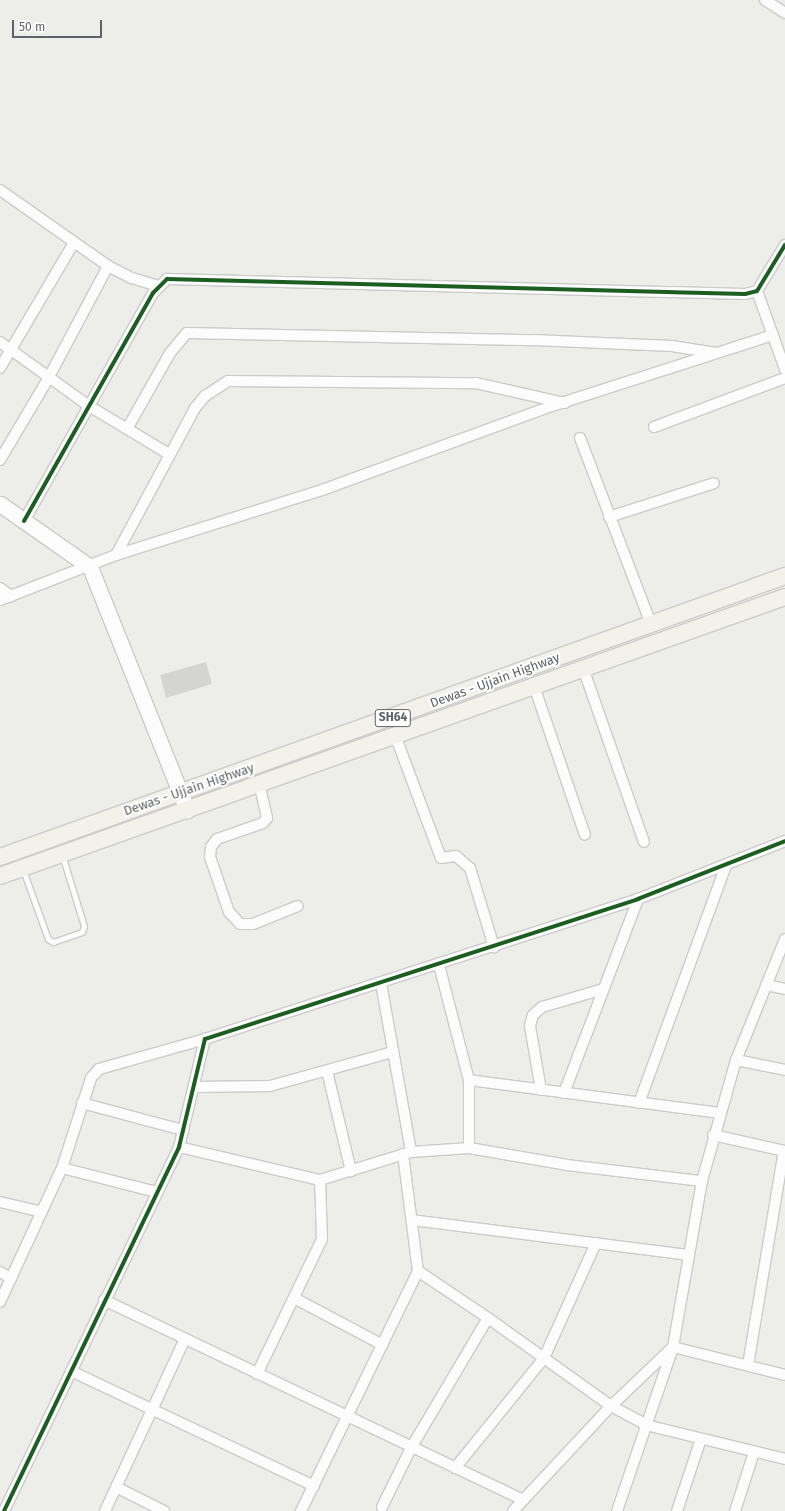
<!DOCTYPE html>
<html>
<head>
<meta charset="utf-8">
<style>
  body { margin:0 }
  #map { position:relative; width:785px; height:1511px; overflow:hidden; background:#edede9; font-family:"Fira Sans",sans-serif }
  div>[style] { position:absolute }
  .building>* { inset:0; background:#d4d4d2 }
  .roads { filter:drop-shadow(1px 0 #cbcbca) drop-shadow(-1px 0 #cbcbca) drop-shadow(0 1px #cbcbca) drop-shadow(0 -1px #cbcbca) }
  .lane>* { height:5px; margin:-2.5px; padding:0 2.5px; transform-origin:2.5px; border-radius:2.5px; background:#fcfcfc }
  .street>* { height:10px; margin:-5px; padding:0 5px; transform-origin:5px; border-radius:5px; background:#fcfcfc }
  .secondary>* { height:15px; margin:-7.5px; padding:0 7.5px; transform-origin:7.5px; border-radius:7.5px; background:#fcfcfc }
  .primary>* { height:16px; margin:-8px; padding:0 8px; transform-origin:8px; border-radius:8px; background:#f2f1ea }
  .cycleway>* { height:4px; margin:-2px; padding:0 2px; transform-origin:2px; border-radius:2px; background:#1b5e20 }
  span { translate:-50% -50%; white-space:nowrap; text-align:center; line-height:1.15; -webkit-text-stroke:4px #fff; paint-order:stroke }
  .shield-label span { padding:1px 3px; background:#fff; border:1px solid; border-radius:3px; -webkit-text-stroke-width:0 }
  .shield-label { font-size:12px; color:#5f6266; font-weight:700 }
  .street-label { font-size:13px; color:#5f6266 }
  .scale { position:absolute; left:12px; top:20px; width:90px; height:18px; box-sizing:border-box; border:2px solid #5f6266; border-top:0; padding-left:5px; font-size:12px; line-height:14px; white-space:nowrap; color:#5f6266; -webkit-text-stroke:3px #fff; paint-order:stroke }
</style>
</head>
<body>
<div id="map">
  <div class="building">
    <i style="clip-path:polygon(206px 662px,212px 684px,166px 698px,160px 675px)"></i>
  </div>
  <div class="roads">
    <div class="lane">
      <i style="left:23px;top:870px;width:73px;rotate:70.1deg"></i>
      <i style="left:48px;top:939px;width:6px;rotate:31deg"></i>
      <i style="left:53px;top:942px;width:31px;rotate:-19deg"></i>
      <i style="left:82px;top:932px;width:6px;rotate:-72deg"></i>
      <i style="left:84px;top:926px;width:74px;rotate:-107.2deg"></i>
    </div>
    <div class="street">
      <i style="left:765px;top:0;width:24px;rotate:33deg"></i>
      <i style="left:0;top:190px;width:132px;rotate:35.1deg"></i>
      <i style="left:108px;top:266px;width:27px;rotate:27deg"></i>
      <i style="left:132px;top:278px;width:27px;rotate:17deg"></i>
      <i style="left:757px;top:291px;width:83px;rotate:70.3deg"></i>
      <i style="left:0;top:342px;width:110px;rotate:35.7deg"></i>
      <i style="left:89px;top:406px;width:93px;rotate:31deg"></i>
      <i style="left:0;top:368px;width:144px;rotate:-59.5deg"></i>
      <i style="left:654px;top:427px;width:140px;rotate:-20.5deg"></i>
      <i style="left:127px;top:429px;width:87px;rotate:-60.5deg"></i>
      <i style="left:170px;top:353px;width:26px;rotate:-50deg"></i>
      <i style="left:187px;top:333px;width:346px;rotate:1.2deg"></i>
      <i style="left:533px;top:340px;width:139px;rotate:2.5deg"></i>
      <i style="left:672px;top:346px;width:45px;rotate:9deg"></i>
      <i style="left:580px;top:438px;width:199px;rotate:69.1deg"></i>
      <i style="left:0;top:460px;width:96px;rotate:-59.4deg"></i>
      <i style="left:49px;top:377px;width:126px;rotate:-62deg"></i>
      <i style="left:609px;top:517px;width:110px;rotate:-17.9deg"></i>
      <i style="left:24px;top:521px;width:262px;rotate:-60.5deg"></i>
      <i style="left:153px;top:293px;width:20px;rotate:-45deg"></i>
      <i style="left:167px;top:279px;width:578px;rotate:1.49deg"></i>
      <i style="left:745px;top:294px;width:12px;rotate:-14deg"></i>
      <i style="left:757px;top:291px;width:54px;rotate:-58.7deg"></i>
      <i style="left:116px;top:555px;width:216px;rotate:-17.5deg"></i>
      <i style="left:322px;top:490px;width:245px;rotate:-20.1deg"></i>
      <i style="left:552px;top:406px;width:232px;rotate:-17.8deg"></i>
      <i style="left:0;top:588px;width:14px;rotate:36deg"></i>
      <i style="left:0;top:600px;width:124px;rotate:-21.2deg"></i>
      <i style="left:116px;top:555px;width:167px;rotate:-61.7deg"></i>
      <i style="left:195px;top:408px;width:16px;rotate:-50deg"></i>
      <i style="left:205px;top:396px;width:27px;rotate:-33deg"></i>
      <i style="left:228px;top:381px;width:248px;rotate:0.5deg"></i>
      <i style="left:476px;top:383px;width:91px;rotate:12.7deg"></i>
      <i style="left:583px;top:668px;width:184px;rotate:70.7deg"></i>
      <i style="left:534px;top:686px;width:157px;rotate:71.1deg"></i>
      <i style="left:395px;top:735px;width:131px;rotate:69.5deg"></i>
      <i style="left:441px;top:858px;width:15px;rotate:-8deg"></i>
      <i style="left:456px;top:856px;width:18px;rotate:41deg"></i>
      <i style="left:470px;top:868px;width:83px;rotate:73.1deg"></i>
      <i style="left:259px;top:783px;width:36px;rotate:77deg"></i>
      <i style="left:267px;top:818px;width:6px;rotate:129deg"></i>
      <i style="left:263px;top:823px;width:49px;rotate:160.8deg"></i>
      <i style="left:217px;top:839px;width:10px;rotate:127deg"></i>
      <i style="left:211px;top:847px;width:10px;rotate:96deg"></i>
      <i style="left:210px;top:857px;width:58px;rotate:70.9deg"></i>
      <i style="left:229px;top:912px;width:16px;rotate:47deg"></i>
      <i style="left:240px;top:924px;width:13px"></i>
      <i style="left:253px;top:924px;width:48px;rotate:-21.8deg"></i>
      <i style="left:785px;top:939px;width:131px;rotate:112deg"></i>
      <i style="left:736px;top:1060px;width:50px;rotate:11.5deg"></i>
      <i style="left:439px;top:965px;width:119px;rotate:75.4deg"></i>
      <i style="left:469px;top:1080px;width:68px;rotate:90deg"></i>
      <i style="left:381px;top:983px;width:172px;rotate:79.9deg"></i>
      <i style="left:766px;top:985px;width:19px;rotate:12deg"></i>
      <i style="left:327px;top:1071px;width:103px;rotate:76.5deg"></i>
      <i style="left:469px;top:1080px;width:252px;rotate:7.5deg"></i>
      <i style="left:194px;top:1087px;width:76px;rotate:-0.8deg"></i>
      <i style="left:270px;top:1086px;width:128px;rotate:-15.5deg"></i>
      <i style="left:541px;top:1090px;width:65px;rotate:-99.8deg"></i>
      <i style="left:530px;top:1026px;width:11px;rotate:-75deg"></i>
      <i style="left:533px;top:1015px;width:12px;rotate:-42deg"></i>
      <i style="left:542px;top:1007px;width:64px;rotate:-16.4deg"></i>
      <i style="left:564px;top:1093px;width:208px;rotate:-69.1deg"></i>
      <i style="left:82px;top:1103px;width:105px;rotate:15deg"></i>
      <i style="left:639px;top:1103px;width:253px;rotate:-69.9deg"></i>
      <i style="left:713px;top:1135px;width:74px;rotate:12.5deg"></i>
      <i style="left:179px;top:1147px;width:145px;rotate:13.2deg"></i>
      <i style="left:320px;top:1180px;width:95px;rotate:-17.1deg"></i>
      <i style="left:411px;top:1152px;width:58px;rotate:-3.9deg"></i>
      <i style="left:469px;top:1148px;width:99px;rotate:9.8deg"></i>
      <i style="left:567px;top:1165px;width:136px;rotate:6.8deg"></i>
      <i style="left:403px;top:1154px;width:118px;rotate:82.7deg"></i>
      <i style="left:418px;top:1271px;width:84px;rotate:33.9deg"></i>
      <i style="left:62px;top:1168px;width:98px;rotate:14.2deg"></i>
      <i style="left:0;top:1202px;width:43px;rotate:13.4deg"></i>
      <i style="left:412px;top:1220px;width:279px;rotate:7.2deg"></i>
      <i style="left:0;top:1272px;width:13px;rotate:29deg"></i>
      <i style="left:296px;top:1299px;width:98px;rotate:27.9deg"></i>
      <i style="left:104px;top:1300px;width:464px;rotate:25.5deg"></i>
      <i style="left:0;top:1302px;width:148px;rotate:-65.2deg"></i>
      <i style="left:62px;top:1168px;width:95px;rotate:-72.1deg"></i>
      <i style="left:91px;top:1078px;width:12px;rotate:-48deg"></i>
      <i style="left:99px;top:1069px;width:110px;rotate:-15.8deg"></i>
      <i style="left:748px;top:1365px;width:217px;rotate:-80.5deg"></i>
      <i style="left:71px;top:1371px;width:269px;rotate:25.3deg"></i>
      <i style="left:257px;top:1374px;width:150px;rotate:-64.3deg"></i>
      <i style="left:322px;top:1239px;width:59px;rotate:-91.9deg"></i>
      <i style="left:455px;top:1468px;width:141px;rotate:-51deg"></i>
      <i style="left:544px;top:1358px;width:126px;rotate:-65.7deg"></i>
      <i style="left:116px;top:1487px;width:54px;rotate:26.6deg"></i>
      <i style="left:382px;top:1507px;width:66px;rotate:-63.8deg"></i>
      <i style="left:411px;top:1448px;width:151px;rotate:-59.4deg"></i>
      <i style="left:488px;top:1318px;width:151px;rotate:35.6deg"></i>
      <i style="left:611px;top:1406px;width:40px;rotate:28deg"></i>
      <i style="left:646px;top:1425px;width:143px;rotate:13.7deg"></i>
      <i style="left:4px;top:1511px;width:404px;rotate:-64.3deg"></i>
      <i style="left:179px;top:1147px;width:111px;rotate:-76.5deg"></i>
      <i style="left:205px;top:1039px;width:455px;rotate:-17.9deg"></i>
      <i style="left:638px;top:899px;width:158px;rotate:-21.5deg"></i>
      <i style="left:105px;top:1511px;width:190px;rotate:-65.1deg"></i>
      <i style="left:301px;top:1511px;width:267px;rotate:-64deg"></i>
      <i style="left:513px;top:1511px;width:144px;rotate:-47deg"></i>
      <i style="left:611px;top:1406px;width:86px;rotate:-43.6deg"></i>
      <i style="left:673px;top:1347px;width:115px;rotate:14deg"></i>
      <i style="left:617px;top:1511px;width:173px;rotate:-71.1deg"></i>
      <i style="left:673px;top:1347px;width:169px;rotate:-80.1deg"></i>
      <i style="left:702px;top:1181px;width:126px;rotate:-74.3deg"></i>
      <i style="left:677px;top:1511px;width:76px;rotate:-71.6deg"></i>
      <i style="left:735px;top:1511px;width:62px;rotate:-72.1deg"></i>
    </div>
    <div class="secondary">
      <i style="left:0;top:504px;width:110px;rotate:35deg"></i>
      <i style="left:90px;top:567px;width:262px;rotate:68.2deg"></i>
    </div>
    <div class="primary">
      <i style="left:0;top:857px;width:834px;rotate:-19.7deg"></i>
      <i style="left:0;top:876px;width:833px;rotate:-19.57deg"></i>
    </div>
  </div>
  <div class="cycleway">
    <i style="left:24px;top:521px;width:262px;rotate:-60.5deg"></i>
    <i style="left:153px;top:293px;width:20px;rotate:-45deg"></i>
    <i style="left:167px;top:279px;width:578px;rotate:1.49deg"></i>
    <i style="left:745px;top:294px;width:12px;rotate:-14deg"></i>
    <i style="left:757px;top:291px;width:54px;rotate:-58.7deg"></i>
    <i style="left:4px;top:1511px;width:404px;rotate:-64.3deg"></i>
    <i style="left:179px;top:1147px;width:111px;rotate:-76.5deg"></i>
    <i style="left:205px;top:1039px;width:455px;rotate:-17.9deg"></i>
    <i style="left:638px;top:899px;width:158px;rotate:-21.5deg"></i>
  </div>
  <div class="shield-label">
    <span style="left:393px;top:718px">SH64</span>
  </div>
  <div class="street-label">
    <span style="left:495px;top:681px;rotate:-20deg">Dewas - Ujjain Highway</span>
    <span style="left:189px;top:790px;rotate:-19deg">Dewas - Ujjain Highway</span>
  </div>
  <div class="scale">50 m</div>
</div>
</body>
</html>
